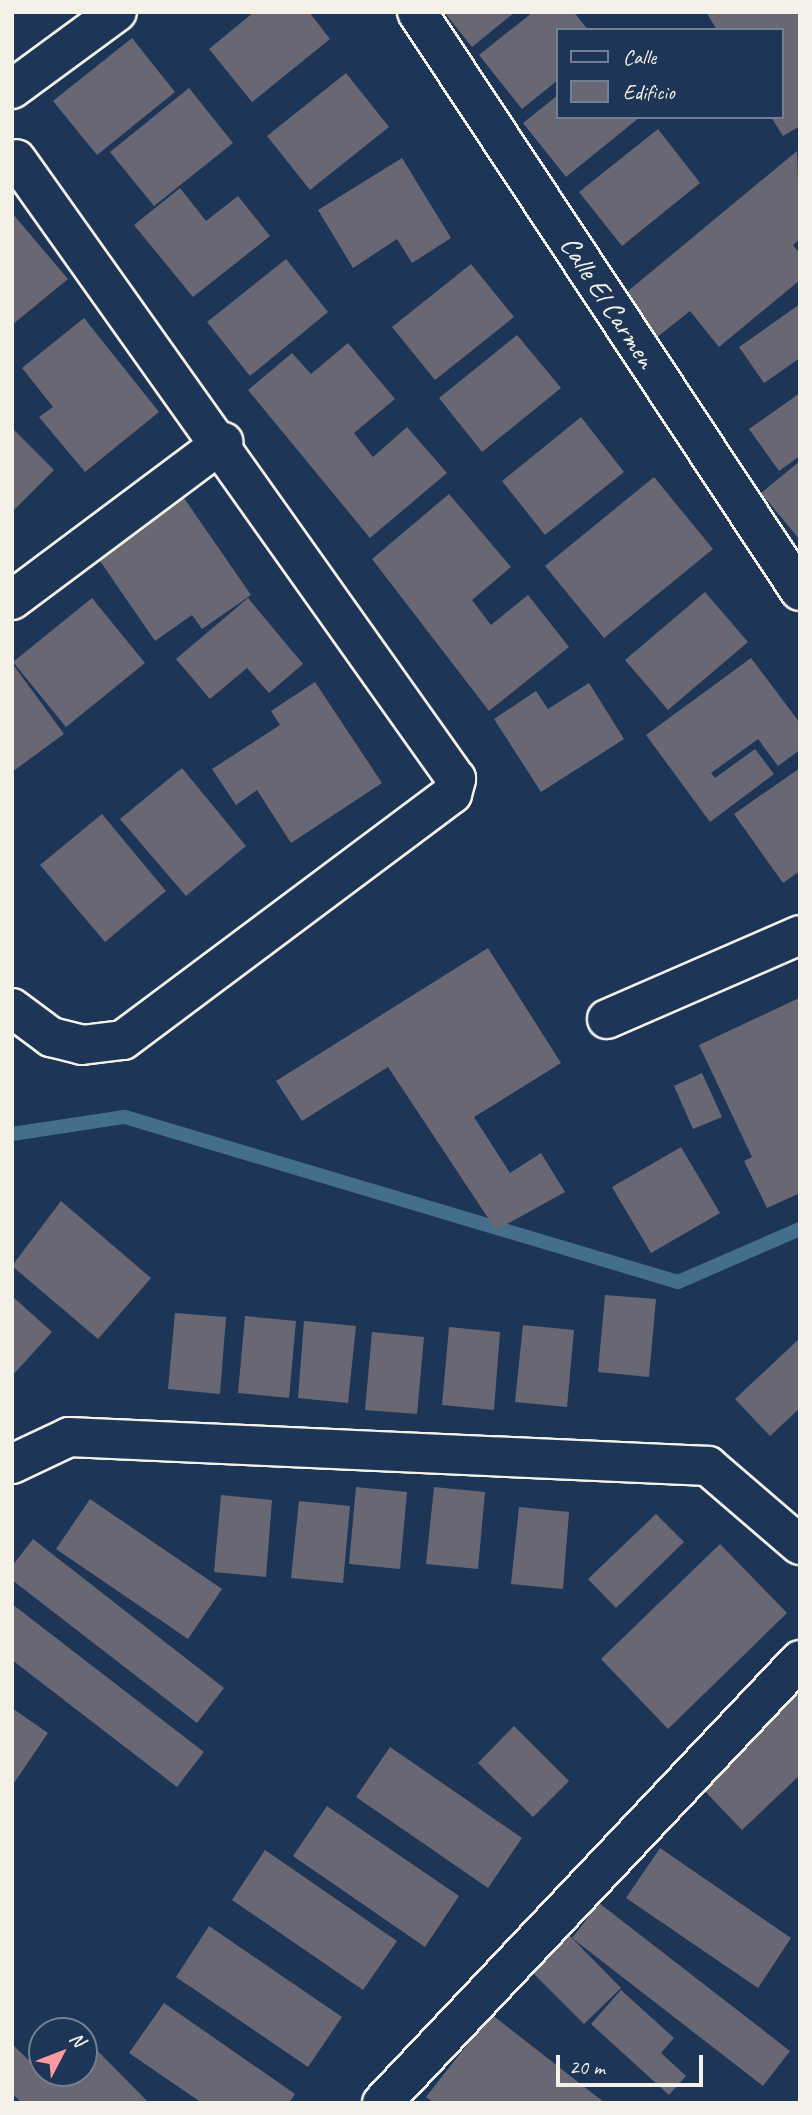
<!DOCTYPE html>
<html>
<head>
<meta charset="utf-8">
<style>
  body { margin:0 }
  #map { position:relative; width:812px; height:2115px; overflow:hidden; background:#1d3557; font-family:Caveat,sans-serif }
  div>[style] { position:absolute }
  .stream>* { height:14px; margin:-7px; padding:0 7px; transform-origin:7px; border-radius:7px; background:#446f8c }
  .building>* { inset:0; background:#6a6774 }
  .roads { filter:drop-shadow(2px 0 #f4f1e8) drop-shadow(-2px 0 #f4f1e8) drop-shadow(0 2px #f4f1e8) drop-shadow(0 -2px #f4f1e8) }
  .street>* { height:38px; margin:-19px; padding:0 19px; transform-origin:19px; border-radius:19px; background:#1d3557 }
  span { translate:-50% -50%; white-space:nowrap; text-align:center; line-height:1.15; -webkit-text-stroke:5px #1d3557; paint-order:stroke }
  .street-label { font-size:28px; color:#f4f1e8 }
  .frame { position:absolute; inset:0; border:14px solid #f4f1e8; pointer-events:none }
  .legend { position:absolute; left:556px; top:28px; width:228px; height:91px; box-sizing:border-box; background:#1d3557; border:2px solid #738091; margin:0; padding:9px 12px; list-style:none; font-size:21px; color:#f4f1e8 }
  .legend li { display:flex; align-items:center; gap:14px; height:35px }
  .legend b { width:35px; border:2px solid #738091 }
  .north { position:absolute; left:28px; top:2017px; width:70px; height:70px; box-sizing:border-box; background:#1d3557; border:2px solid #738091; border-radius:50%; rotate:48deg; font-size:19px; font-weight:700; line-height:28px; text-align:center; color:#f4f1e8 }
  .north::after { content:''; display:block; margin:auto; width:24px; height:32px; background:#ff9aa2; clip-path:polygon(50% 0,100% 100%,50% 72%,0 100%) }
  .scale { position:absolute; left:556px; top:2055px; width:147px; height:32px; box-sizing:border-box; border:4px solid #f4f1e8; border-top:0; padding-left:9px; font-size:21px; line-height:24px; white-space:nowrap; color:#f4f1e8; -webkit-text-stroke:5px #1d3557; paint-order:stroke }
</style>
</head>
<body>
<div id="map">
  <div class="stream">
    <i style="left:12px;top:1134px;width:114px;rotate:-8.6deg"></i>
    <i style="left:125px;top:1117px;width:577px;rotate:16.61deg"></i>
    <i style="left:678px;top:1282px;width:133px;rotate:-23.5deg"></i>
  </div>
  <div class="building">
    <i style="clip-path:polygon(254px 12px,309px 12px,330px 39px,252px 102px,209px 49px)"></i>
    <i style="clip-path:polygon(444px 12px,515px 12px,472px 47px)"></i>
    <i style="clip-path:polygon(533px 12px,574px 12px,588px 30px,558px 30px,558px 80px,522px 109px,479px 55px)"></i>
    <i style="clip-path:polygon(706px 12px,800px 12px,800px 126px,783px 136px,771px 117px,782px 117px,782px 30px,717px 30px)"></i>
    <i style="clip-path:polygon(132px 38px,175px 92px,97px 155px,53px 101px)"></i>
    <i style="clip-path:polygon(346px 73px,389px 127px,310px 190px,267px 136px)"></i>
    <i style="clip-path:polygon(189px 88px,233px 143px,154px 206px,110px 152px)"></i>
    <i style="clip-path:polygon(558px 95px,558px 117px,640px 117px,566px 177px,523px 123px)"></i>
    <i style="clip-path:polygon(658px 129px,700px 183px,622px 246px,579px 192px)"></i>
    <i style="clip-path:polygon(797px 151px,800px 239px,793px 245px,800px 254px,800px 280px,719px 347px,690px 311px,656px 338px,622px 296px)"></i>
    <i style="clip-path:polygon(402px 158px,451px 238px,412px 263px,397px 239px,353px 268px,318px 210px)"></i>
    <i style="clip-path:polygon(180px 188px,206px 221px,238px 196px,270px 236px,193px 297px,134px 225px)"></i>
    <i style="clip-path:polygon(12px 213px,68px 279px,12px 325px)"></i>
    <i style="clip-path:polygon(286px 259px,328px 312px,250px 376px,207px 322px)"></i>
    <i style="clip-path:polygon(471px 264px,514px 317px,435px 380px,392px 327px)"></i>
    <i style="clip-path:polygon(800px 304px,800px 358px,764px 383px,739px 347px)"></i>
    <i style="clip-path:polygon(84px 318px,159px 412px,85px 472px,39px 417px,53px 407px,22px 368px)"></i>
    <i style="clip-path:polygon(517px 335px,561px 388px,482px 452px,439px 398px)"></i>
    <i style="clip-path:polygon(348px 343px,395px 399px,354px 433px,373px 457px,407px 427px,447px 473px,370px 538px,248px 390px,292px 353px,311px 374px)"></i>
    <i style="clip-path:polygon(800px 393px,800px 456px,779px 471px,749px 429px)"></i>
    <i style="clip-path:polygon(581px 417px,624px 472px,545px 535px,502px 481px)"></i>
    <i style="clip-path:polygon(12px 428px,54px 470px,12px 512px)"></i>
    <i style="clip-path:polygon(800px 461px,800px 540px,761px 493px)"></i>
    <i style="clip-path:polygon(654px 477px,713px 549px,604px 638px,545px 566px)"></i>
    <i style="clip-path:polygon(449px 494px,511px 567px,472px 600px,491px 625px,528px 595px,569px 647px,489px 711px,372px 559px)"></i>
    <i style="clip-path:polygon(184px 498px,251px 595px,202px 629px,192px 615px,155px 641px,98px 558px)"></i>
    <i style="clip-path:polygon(705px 592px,748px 642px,668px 710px,625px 660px)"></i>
    <i style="clip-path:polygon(92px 598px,145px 663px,66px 727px,13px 662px)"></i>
    <i style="clip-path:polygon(248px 598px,303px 664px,269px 693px,247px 668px,210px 699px,176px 659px)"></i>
    <i style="clip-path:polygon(751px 658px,800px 723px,800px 750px,778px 766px,758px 739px,711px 773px,715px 778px,755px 749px,774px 774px,710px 822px,646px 735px)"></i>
    <i style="clip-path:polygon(12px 663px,64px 734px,12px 772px)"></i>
    <i style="clip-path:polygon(315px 682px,382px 783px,291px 843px,257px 790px,236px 805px,212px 769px,280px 725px,271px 711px)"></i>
    <i style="clip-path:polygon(589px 683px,624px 739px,541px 792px,494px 719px,536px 691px,548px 709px)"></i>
    <i style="clip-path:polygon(182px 768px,246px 846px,186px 896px,120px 819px)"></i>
    <i style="clip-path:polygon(800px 768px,800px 871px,783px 883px,734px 814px)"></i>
    <i style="clip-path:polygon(102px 814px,166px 891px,105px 942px,40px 865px)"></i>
    <i style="clip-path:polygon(488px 948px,561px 1063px,474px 1117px,510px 1173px,541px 1153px,565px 1192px,496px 1230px,388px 1067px,302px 1121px,276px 1081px)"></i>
    <i style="clip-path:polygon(799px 998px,800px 1193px,767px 1208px,744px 1161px,752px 1157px,699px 1045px)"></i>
    <i style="clip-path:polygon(702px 1073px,722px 1117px,693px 1129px,674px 1086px)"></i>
    <i style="clip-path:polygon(681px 1147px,720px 1213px,651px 1253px,612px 1187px)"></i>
    <i style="clip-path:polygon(61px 1201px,151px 1278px,98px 1339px,12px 1266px)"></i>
    <i style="clip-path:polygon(605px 1295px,656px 1299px,649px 1377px,598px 1372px)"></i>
    <i style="clip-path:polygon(12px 1296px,52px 1332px,12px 1376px)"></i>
    <i style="clip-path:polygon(175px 1313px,226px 1317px,220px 1394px,168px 1389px)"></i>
    <i style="clip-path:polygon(245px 1316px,296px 1321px,289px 1398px,238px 1393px)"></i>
    <i style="clip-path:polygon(304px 1321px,356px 1326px,348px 1403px,298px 1398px)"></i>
    <i style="clip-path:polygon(523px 1325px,574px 1330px,567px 1407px,515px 1402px)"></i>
    <i style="clip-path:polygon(449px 1327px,500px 1332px,494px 1410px,442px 1405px)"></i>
    <i style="clip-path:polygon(372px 1332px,424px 1337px,417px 1414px,365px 1410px)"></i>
    <i style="clip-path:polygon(800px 1338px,800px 1408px,770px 1436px,735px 1399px)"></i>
    <i style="clip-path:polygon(356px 1487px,407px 1492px,400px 1569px,349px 1564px)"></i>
    <i style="clip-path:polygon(434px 1487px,485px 1492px,478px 1569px,426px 1564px)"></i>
    <i style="clip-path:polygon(221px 1495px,272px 1500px,266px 1577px,214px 1572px)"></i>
    <i style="clip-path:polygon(90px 1499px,222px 1589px,188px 1639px,56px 1549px)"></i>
    <i style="clip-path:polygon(299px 1501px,350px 1506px,343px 1583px,291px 1578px)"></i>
    <i style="clip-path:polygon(519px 1507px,569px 1512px,563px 1589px,511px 1584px)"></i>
    <i style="clip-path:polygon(656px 1514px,684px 1542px,616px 1608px,588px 1579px)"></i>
    <i style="clip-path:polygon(33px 1539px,224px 1688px,197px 1723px,12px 1580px,12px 1566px)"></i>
    <i style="clip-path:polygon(720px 1544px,787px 1613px,668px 1729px,601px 1659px)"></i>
    <i style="clip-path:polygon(12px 1604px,204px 1752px,177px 1787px,12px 1660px)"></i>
    <i style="clip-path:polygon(800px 1689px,800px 1775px,742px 1830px,699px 1785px)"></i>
    <i style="clip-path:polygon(12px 1708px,48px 1733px,14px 1783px,12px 1781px)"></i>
    <i style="clip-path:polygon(514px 1726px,569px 1781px,533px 1817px,478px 1763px)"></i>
    <i style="clip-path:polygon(390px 1747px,522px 1838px,488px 1888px,356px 1797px)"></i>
    <i style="clip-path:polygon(327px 1806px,459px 1896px,425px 1947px,293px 1856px)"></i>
    <i style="clip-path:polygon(660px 1848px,791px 1938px,758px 1988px,626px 1898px)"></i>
    <i style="clip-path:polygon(265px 1850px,397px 1941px,363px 1990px,232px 1900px)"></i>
    <i style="clip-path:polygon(599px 1903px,790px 2051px,763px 2086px,572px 1938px)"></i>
    <i style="clip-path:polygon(209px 1926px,342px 2017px,308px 2067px,176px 1977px)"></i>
    <i style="clip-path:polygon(565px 1931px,621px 1988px,584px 2024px,528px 1968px)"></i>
    <i style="clip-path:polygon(621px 1990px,674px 2038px,661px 2053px,686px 2076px,669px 2095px,591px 2024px)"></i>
    <i style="clip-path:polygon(164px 2003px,295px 2094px,289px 2103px,202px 2103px,129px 2053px)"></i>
    <i style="clip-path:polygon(491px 2014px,605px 2103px,434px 2103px,426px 2097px)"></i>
    <i style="clip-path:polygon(84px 2037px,149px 2103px,22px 2103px,12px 2093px,12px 2044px,42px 2073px,84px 2073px)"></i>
  </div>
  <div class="roads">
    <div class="street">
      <i style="left:417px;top:12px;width:694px;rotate:56.52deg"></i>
      <i style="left:12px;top:89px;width:130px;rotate:-36.3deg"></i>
      <i style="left:12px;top:600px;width:264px;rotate:-36.8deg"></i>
      <i style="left:12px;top:1008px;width:49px;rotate:36.6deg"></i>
      <i style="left:51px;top:1037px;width:32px;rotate:14deg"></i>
      <i style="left:82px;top:1045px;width:41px;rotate:-7deg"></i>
      <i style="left:123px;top:1040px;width:411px;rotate:-36.8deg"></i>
      <i style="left:452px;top:794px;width:16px;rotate:-75deg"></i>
      <i style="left:456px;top:779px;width:760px;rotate:-125.36deg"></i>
      <i style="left:607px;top:1019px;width:210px;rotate:-23.5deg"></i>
      <i style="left:12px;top:1464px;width:63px;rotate:-25.3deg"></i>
      <i style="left:69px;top:1437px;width:640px;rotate:2.6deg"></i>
      <i style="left:708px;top:1466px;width:121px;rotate:40.7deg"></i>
      <i style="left:382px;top:2103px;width:609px;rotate:-46.66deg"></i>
    </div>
  </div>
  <div class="street-label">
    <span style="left:608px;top:302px;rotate:57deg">Calle El Carmen</span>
  </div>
  <div class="frame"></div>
  <ul class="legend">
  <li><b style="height:9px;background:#1d3557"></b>Calle</li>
  <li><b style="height:19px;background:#6a6774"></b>Edificio</li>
  </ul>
  <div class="north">N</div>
  <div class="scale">20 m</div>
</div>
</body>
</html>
